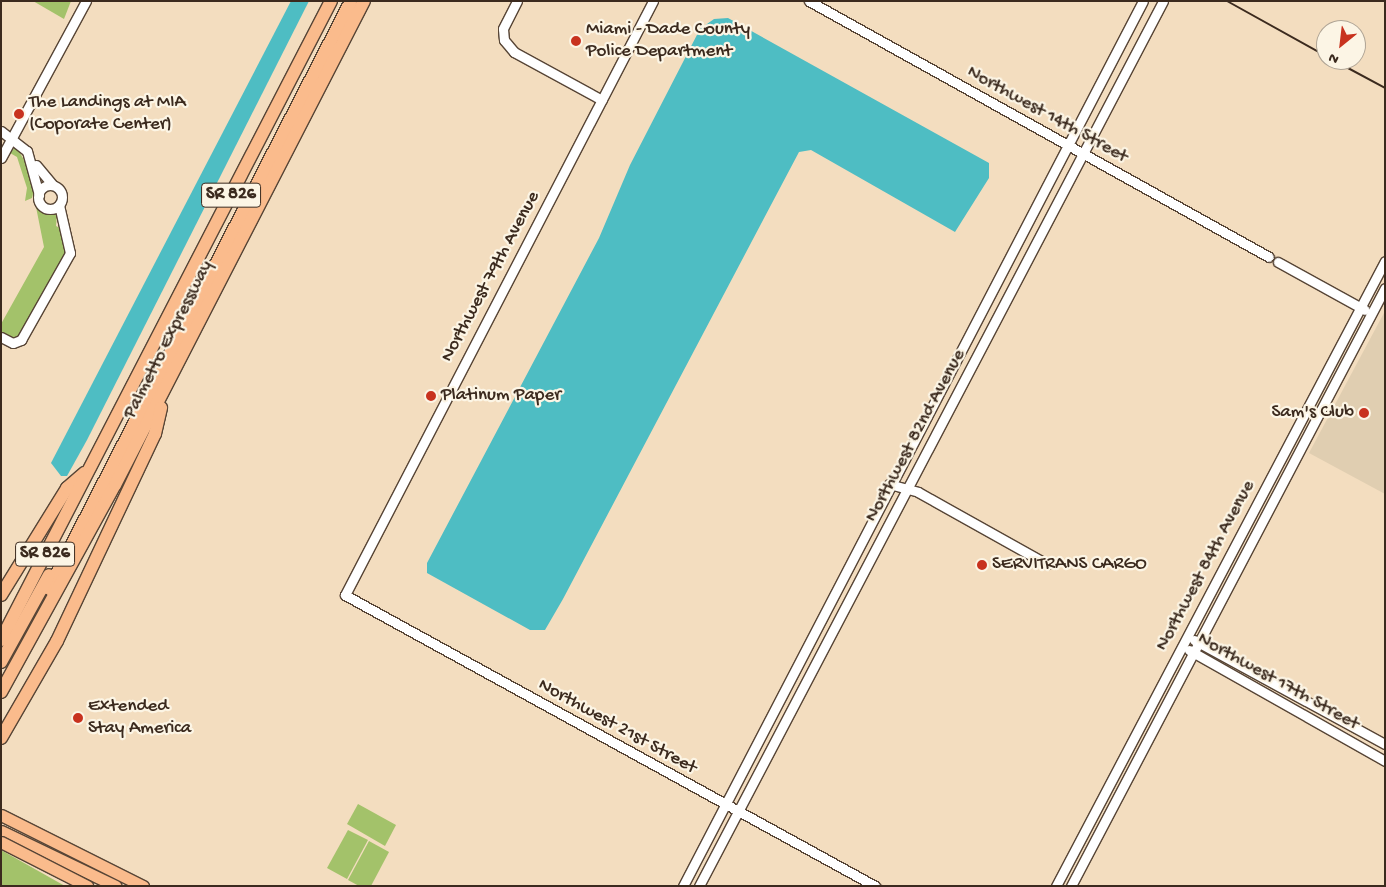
<!DOCTYPE html>
<html>
<head>
<meta charset="utf-8">
<style>
  body { margin:0 }
  #map { position:relative; width:1386px; height:887px; overflow:hidden; background:#f3ddbf; font-family:"Gochi Hand",sans-serif }
  div>[style] { position:absolute }
  .built>* { inset:0; background:#e0ceb1 }
  .green>* { inset:0; background:#a3c26a }
  .water>* { inset:0; background:#4ebdc3 }
  .roads { filter:drop-shadow(1px 0 #574536) drop-shadow(-1px 0 #574536) drop-shadow(0 1px #574536) drop-shadow(0 -1px #574536) }
  .minor>* { height:9px; margin:-4.5px; padding:0 4.5px; transform-origin:4.5px; border-radius:4.5px; background:#fff }
  .minor>.ring { margin:-4.5px; padding:0; box-sizing:content-box; background:none; border:9px solid #fff; border-radius:50% }
  .major>* { height:11px; margin:-5.5px; padding:0 5.5px; transform-origin:5.5px; border-radius:5.5px; background:#fabb8c }
  .highway>* { height:12px; margin:-6px; padding:0 6px; transform-origin:6px; border-radius:6px; background:#fabb8c }
  .rail>* { height:2px; margin:-1px; padding:0 1px; transform-origin:1px; border-radius:1px; background:#3b2a1e }
  .bridges { filter:drop-shadow(1px 0 #574536) drop-shadow(-1px 0 #574536) drop-shadow(0 1px #574536) drop-shadow(0 -1px #574536) }
  .major-bridge>* { height:11px; margin:-5.5px; padding:0 5.5px; transform-origin:5.5px; border-radius:5.5px; background:#fabb8c }
  .dots>* { width:14px; height:14px; translate:-50% -50%; box-sizing:border-box; border:2px solid #fcf5e5; border-radius:50% }
  span { translate:-50% -50%; white-space:nowrap; text-align:center; line-height:1.15; -webkit-text-stroke:4.5px #fcf5e5; paint-order:stroke }
  .shield-label span { padding:1px 4px; background:#fcf5e5; border:1px solid; border-radius:4px; -webkit-text-stroke-width:0 }
  .shield-label { font-size:18px; color:#3b2a1e; font-weight:700 }
  .poi-label { font-size:19px; color:#3b2a1e }
  .left { translate:0 -50%; text-align:left }
  .right { translate:-100% -50%; text-align:right }
  .street-label { font-size:19px; color:#3b2a1e }
  .frame { position:absolute; inset:0; border:2px solid #3b2a1e; pointer-events:none }
  .north { position:absolute; left:1316px; top:20px; width:50px; height:50px; box-sizing:border-box; background:#fcf5e5; border:1px solid #afa495; border-radius:50%; rotate:209deg; font-size:14px; font-weight:700; line-height:20px; text-align:center; color:#3b2a1e }
  .north::after { content:''; display:block; margin:auto; width:18px; height:22px; background:#c8321e; clip-path:polygon(50% 0,100% 100%,50% 72%,0 100%) }
</style>
</head>
<body>
<div id="map">
  <div class="built">
    <i style="clip-path:polygon(1385px 311px,1385px 494px,1309px 453px)"></i>
  </div>
  <div class="green">
    <i style="clip-path:polygon(33px 1px,71px 1px,64px 19px)"></i>
    <i style="clip-path:polygon(16px 146px,36px 181px,32px 198px,25px 201px,27px 188px,17px 157px,10px 153px)"></i>
    <i style="clip-path:polygon(36px 207px,57px 214px,56px 226px,62px 229px,67px 251px,17px 338px,11px 338px,1px 333px,1px 324px,44px 247px)"></i>
    <i style="clip-path:polygon(358px 804px,396px 825px,385px 846px,347px 824px)"></i>
    <i style="clip-path:polygon(348px 830px,368px 840px,347px 879px,327px 868px)"></i>
    <i style="clip-path:polygon(369px 841px,389px 852px,371px 886px,359px 886px,348px 880px)"></i>
    <i style="clip-path:polygon(1px 850px,65px 886px,1px 886px)"></i>
  </div>
  <div class="water">
    <i style="clip-path:polygon(291px 1px,309px 1px,87px 440px,67px 476px,61px 476px,51px 463px)"></i>
    <i style="clip-path:polygon(728px 18px,989px 163px,989px 178px,955px 232px,811px 150px,799px 152px,563px 599px,545px 630px,530px 630px,427px 573px,427px 563px,599px 238px,630px 165px,700px 29px,714px 19px)"></i>
  </div>
  <div class="roads">
    <div class="minor">
      <i style="left:517px;top:1px;width:31px;rotate:117deg"></i>
      <i style="left:503px;top:29px;width:11px;rotate:85deg"></i>
      <i style="left:504px;top:40px;width:16px;rotate:50deg"></i>
      <i style="left:514px;top:52px;width:100px;rotate:28.6deg"></i>
      <i style="left:653px;top:1px;width:669px;rotate:117.41deg"></i>
      <i style="left:345px;top:595px;width:605px;rotate:28.77deg"></i>
      <i style="left:809px;top:1px;width:526px;rotate:29.1deg"></i>
      <i style="left:1px;top:131px;width:33px;rotate:38deg"></i>
      <i style="left:27px;top:151px;width:46px;rotate:74.7deg"></i>
      <i style="left:1px;top:158px;width:179px;rotate:-61.6deg"></i>
      <i style="left:36px;top:165px;width:26px;rotate:50deg"></i>
      <i class="ring" style="left:38px;top:185px;width:15px;height:15px"></i>
      <i style="left:1278px;top:262px;width:99px;rotate:28.9deg"></i>
      <i style="left:1px;top:337px;width:13px;rotate:27deg"></i>
      <i style="left:13px;top:343px;width:9px;rotate:-21deg"></i>
      <i style="left:21px;top:340px;width:100px;rotate:-60.6deg"></i>
      <i style="left:70px;top:253px;width:49px;rotate:-102.9deg"></i>
      <i style="left:889px;top:484px;width:30px;rotate:15deg"></i>
      <i style="left:918px;top:492px;width:148px;rotate:29.2deg"></i>
      <i style="left:1194px;top:640px;width:217px;rotate:28.6deg"></i>
      <i style="left:1189px;top:650px;width:225px;rotate:29.5deg"></i>
      <i style="left:683px;top:886px;width:997px;rotate:-62.54deg"></i>
      <i style="left:699px;top:886px;width:999px;rotate:-62.33deg"></i>
      <i style="left:1056px;top:886px;width:706px;rotate:-62.24deg"></i>
      <i style="left:1071px;top:886px;width:675px;rotate:-62.3deg"></i>
    </div>
    <div class="major">
      <i style="left:1px;top:815px;width:159px;rotate:26.6deg"></i>
      <i style="left:1px;top:831px;width:127px;rotate:25.6deg"></i>
    </div>
    <div class="highway">
      <i style="left:49px;top:589px;width:661px;rotate:-62.81deg"></i>
      <i style="left:1px;top:595px;width:126px;rotate:-58.3deg"></i>
      <i style="left:67px;top:488px;width:23px;rotate:-41deg"></i>
      <i style="left:1px;top:640px;width:719px;rotate:-62.69deg"></i>
      <i style="left:1px;top:662px;width:99px;rotate:-61.1deg"></i>
      <i style="left:1px;top:692px;width:236px;rotate:-61.2deg"></i>
      <i style="left:115px;top:485px;width:544px;rotate:-62.78deg"></i>
      <i style="left:1px;top:738px;width:112px;rotate:-60deg"></i>
      <i style="left:57px;top:641px;width:229px;rotate:-64.7deg"></i>
      <i style="left:155px;top:434px;width:27px;rotate:-77deg"></i>
    </div>
  </div>
  <div class="rail">
    <i style="left:1227px;top:1px;width:113px;rotate:29.1deg"></i>
    <i style="left:1333px;top:60px;width:59px;rotate:28.3deg"></i>
  </div>
  <div class="bridges">
    <div class="major-bridge">
      <i style="left:1px;top:842px;width:97px;rotate:27.1deg"></i>
    </div>
  </div>
  <div class="dots">
    <i style="left:576px;top:41px;background:#c8321e"></i>
    <i style="left:19px;top:114px;background:#c8321e"></i>
    <i style="left:431px;top:396px;background:#c8321e"></i>
    <i style="left:1364px;top:413px;background:#c8321e"></i>
    <i style="left:982px;top:565px;background:#c8321e"></i>
    <i style="left:78px;top:718px;background:#c8321e"></i>
  </div>
  <div class="shield-label">
    <span style="left:231px;top:195px">SR 826</span>
    <span style="left:45px;top:554px">SR 826</span>
  </div>
  <div class="poi-label">
    <span class="left" style="left:586px;top:41px">Miami - Dade County<br>Police Department</span>
    <span class="left" style="left:29px;top:114px">The Landings at MIA<br>(Coporate Center)</span>
    <span class="left" style="left:441px;top:396px">Platinum Paper</span>
    <span class="right" style="left:1354px;top:413px">Sam's Club</span>
    <span class="left" style="left:992px;top:565px">SERVITRANS CARGO</span>
    <span class="left" style="left:88px;top:718px">Extended<br>Stay America</span>
  </div>
  <div class="street-label">
    <span style="left:1047px;top:115px;rotate:29deg">Northwest 14th Street</span>
    <span style="left:491px;top:277px;rotate:-62deg">Northwest 79th Avenue</span>
    <span style="left:169px;top:340px;rotate:-63deg">Palmetto Expressway</span>
    <span style="left:916px;top:436px;rotate:-62deg">Northwest 82nd Avenue</span>
    <span style="left:1206px;top:566px;rotate:-62deg">Northwest 84th Avenue</span>
    <span style="left:1278px;top:682px;rotate:29deg">Northwest 17th Street</span>
    <span style="left:617px;top:727px;rotate:29deg">Northwest 21st Street</span>
  </div>
  <div class="frame"></div>
  <div class="north">N</div>
</div>
</body>
</html>
